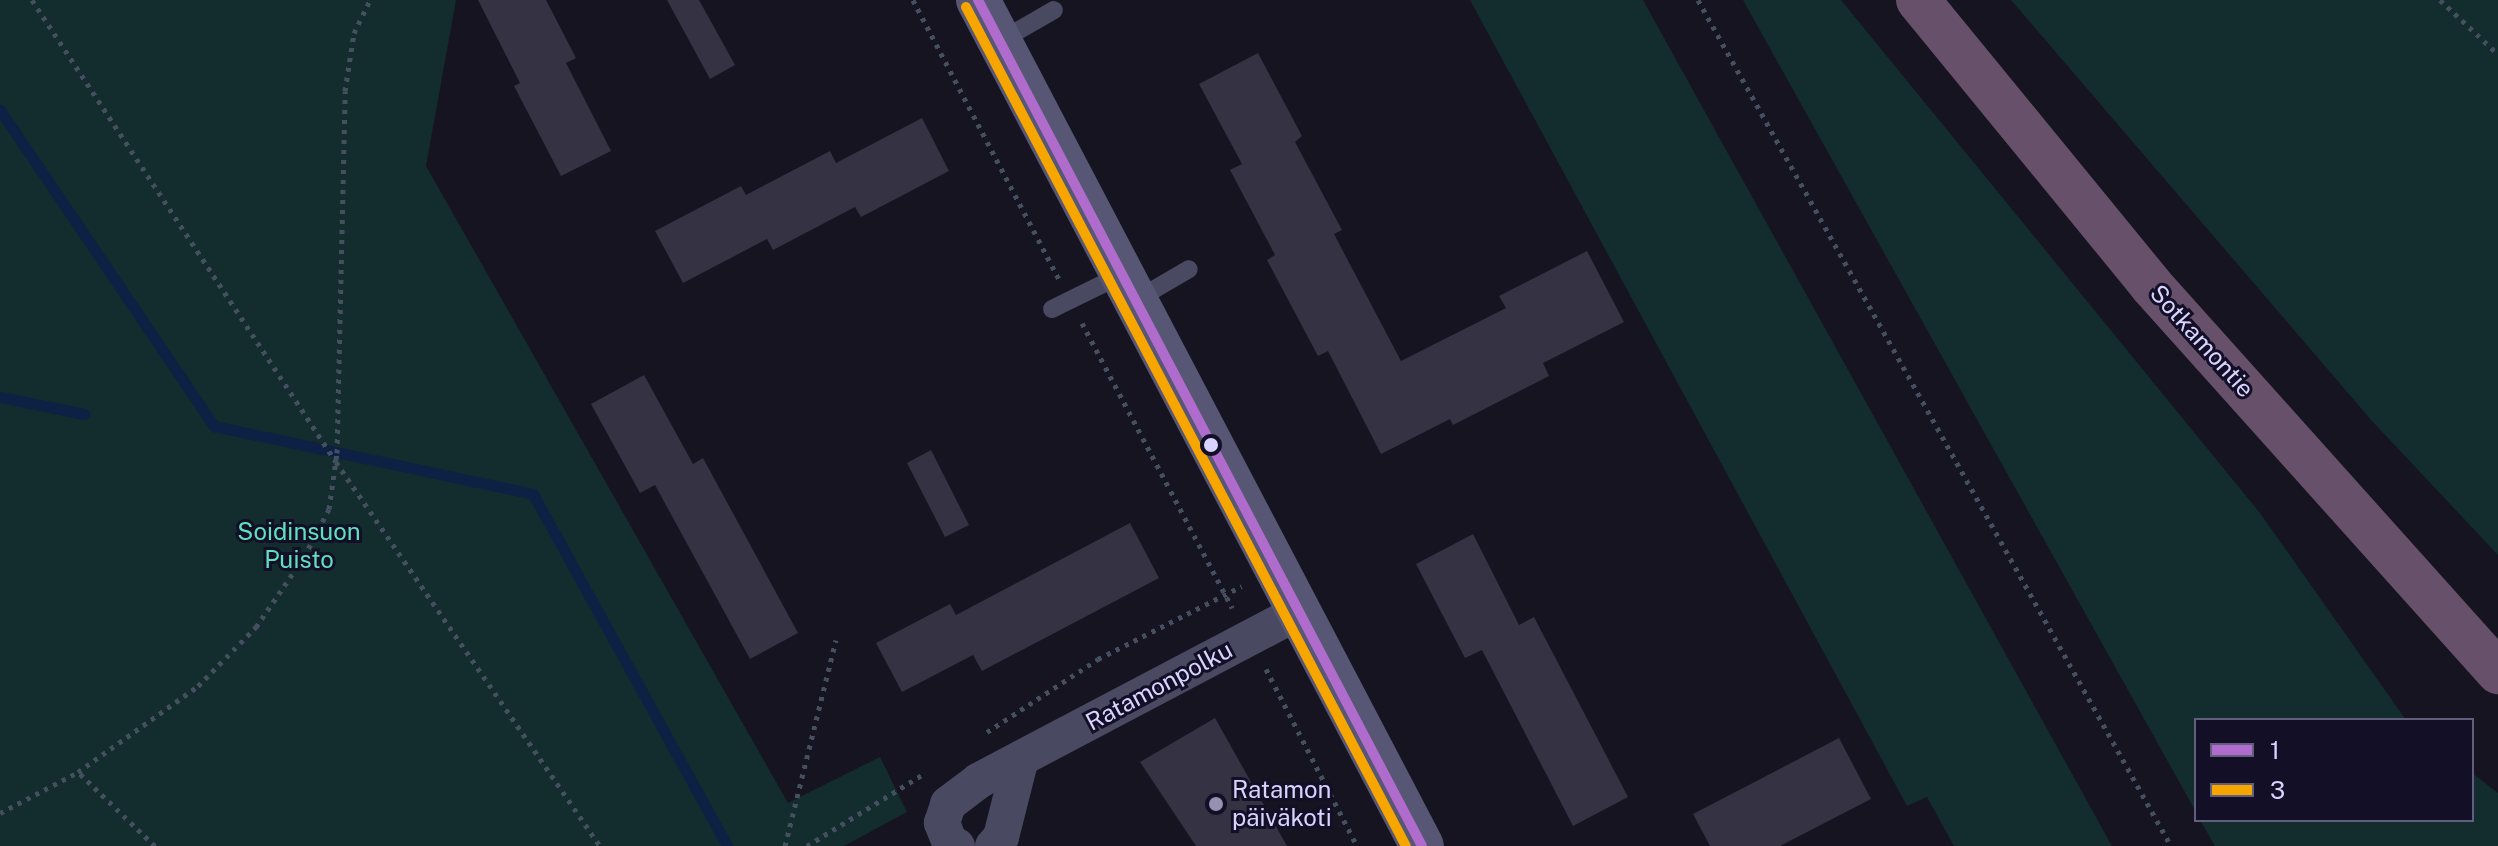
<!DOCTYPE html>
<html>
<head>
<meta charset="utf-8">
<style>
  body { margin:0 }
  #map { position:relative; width:2498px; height:846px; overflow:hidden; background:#161421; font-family:"Public Sans",sans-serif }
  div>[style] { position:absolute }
  .green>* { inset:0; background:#132c2d }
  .stream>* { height:11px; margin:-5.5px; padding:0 5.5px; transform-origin:5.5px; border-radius:5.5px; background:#0d2144 }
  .building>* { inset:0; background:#343243 }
  .path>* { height:5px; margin-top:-2.5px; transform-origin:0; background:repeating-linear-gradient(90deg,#44505f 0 4px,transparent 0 10px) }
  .lane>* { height:18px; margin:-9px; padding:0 9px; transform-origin:9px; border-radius:9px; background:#4a4962 }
  .street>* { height:36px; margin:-18px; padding:0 18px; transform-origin:18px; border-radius:18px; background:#4a4962 }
  .secondary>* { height:44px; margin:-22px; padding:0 22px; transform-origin:22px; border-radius:22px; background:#575674 }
  .highway>* { height:44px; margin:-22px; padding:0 22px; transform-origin:22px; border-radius:22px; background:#67516a }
  .bus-1>* { height:10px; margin:-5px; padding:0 5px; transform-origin:5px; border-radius:5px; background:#b06ccc }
  .bus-2>* { height:10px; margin:-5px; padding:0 5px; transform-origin:5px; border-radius:5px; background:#f7a600 }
  .dots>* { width:22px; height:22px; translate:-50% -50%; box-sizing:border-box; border:4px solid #130f26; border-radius:50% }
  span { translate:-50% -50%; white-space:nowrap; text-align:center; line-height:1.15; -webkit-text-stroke:6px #130f26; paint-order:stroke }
  .street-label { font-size:24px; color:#d9d4ff }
  .park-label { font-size:24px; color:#5fe0c0 }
  .poi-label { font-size:24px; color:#d9d4ff }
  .left { translate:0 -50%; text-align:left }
  .legend { position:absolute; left:2194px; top:718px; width:280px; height:104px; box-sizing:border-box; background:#130f26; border:2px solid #625e7d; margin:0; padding:10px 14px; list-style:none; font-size:24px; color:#d9d4ff }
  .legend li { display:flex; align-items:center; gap:16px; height:40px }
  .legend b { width:40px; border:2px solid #625e7d }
</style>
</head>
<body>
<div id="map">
  <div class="green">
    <i style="clip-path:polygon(0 0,456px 0,426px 166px,788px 803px,880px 757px,907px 812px,844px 846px,0 846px)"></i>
    <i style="clip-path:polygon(1470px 0,1643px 0,2112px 846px,1954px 846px,1927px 797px,1907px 806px)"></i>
    <i style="clip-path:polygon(1743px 0,1841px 0,2260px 513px,2406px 720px,2196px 720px,2196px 812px)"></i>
    <i style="clip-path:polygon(2011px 0,2498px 0,2498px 555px,2372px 421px)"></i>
    <i style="clip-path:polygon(2472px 773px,2498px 793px,2498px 846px,2215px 846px,2200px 820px,2472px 820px)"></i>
  </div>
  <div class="stream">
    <i style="left:0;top:110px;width:382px;rotate:55.9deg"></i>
    <i style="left:214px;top:426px;width:326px;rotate:12deg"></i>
    <i style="left:533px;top:494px;width:402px;rotate:61.1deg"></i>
    <i style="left:0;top:397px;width:86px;rotate:11.4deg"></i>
  </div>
  <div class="building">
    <i style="clip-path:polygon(478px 0,546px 0,576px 58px,566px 63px,611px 151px,561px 176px,514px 86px,520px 83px)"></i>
    <i style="clip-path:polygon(667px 0,699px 0,735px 65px,710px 79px)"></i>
    <i style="clip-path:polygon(1258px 53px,1302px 136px,1295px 142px,1342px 230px,1334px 234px,1401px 361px,1506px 308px,1499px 296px,1587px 251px,1624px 322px,1543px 363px,1549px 376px,1453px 425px,1450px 419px,1381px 454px,1328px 351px,1318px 356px,1267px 260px,1275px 255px,1230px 170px,1242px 164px,1199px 84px)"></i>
    <i style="clip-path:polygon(922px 118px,949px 171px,861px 217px,855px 207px,773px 250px,767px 239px,683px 283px,655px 231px,741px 186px,746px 195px,830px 151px,836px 163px)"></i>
    <i style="clip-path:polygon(644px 375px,693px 464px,703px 458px,798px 633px,750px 659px,655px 485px,640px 493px,591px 404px)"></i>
    <i style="clip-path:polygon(931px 450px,969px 525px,945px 537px,907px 463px)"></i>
    <i style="clip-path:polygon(1130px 523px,1159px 578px,982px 671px,973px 655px,902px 692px,876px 643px,950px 604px,956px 615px)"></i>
    <i style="clip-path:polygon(1473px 534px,1519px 625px,1534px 617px,1628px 797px,1573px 826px,1482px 650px,1465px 658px,1416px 564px)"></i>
    <i style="clip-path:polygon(1215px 718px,1287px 846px,1196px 846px,1140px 762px)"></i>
    <i style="clip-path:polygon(1839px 738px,1871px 799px,1780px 846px,1710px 846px,1693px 814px)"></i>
  </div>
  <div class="path">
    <i style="left:32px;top:0;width:553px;rotate:56.65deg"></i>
    <i style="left:336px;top:462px;width:466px;rotate:55.5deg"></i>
    <i style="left:913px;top:0;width:315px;rotate:62.4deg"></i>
    <i style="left:1698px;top:0;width:969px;rotate:60.79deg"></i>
    <i style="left:2440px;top:0;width:79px;rotate:43deg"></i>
    <i style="left:1082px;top:323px;width:322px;rotate:62.2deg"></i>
    <i style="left:1266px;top:669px;width:199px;rotate:62.8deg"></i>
    <i style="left:987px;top:732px;width:133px;rotate:-33.3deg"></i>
    <i style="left:1098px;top:659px;width:161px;rotate:-26.9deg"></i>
    <i style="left:0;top:813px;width:88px;rotate:-27.7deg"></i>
    <i style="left:155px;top:846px;width:107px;rotate:-136.1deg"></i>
    <i style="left:78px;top:772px;width:148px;rotate:-35.6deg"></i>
    <i style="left:198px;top:686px;width:83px;rotate:-45.5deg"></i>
    <i style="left:256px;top:627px;width:85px;rotate:-55.6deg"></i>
    <i style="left:304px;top:557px;width:54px;rotate:-62.5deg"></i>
    <i style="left:329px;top:509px;width:57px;rotate:-81.9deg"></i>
    <i style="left:337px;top:453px;width:362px;rotate:-88.7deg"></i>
    <i style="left:345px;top:91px;width:59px;rotate:-81.2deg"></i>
    <i style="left:354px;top:33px;width:37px;rotate:-64deg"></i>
    <i style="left:785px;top:846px;width:212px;rotate:-76.1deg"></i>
    <i style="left:807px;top:846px;width:139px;rotate:-31.7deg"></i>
  </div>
  <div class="lane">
    <i style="left:1000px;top:41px;width:62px;rotate:-29.9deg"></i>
    <i style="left:1136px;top:300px;width:61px;rotate:-30.3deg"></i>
    <i style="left:1052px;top:309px;width:79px;rotate:-26.2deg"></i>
  </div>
  <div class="street">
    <i style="left:957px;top:846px;width:8px;rotate:-157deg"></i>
    <i style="left:950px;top:843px;width:22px;rotate:-112deg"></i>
    <i style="left:942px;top:823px;width:20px;rotate:-72deg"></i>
    <i style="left:948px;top:804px;width:38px;rotate:-37deg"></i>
    <i style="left:978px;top:781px;width:362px;rotate:-27.8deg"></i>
    <i style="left:993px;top:846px;width:12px;rotate:-48deg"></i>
    <i style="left:1001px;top:837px;width:81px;rotate:-75.8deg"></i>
  </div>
  <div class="secondary">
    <i style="left:978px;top:0;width:955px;rotate:62.31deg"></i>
  </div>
  <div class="highway">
    <i style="left:1918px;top:0;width:368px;rotate:50.7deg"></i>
    <i style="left:2151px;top:285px;width:520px;rotate:48.12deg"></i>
  </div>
  <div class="bus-1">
    <i style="left:978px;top:0;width:955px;rotate:62.31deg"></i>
  </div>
  <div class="bus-2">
    <i style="left:966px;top:7px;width:947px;rotate:62.33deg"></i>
  </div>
  <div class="dots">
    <i style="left:1211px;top:445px;background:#d9d4ff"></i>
    <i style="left:1216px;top:804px;background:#9591b1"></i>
  </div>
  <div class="street-label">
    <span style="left:2202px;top:341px;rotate:48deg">Sotkamontie</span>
    <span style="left:1159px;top:686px;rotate:-28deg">Ratamonpolku</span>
  </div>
  <div class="park-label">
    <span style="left:299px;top:546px">Soidinsuon<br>Puisto</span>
  </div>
  <div class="poi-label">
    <span class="left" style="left:1232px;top:804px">Ratamon<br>päiväkoti</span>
  </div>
  <ul class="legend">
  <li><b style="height:10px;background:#b06ccc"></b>1</li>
  <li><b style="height:10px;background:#f7a600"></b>3</li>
  </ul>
</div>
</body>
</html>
